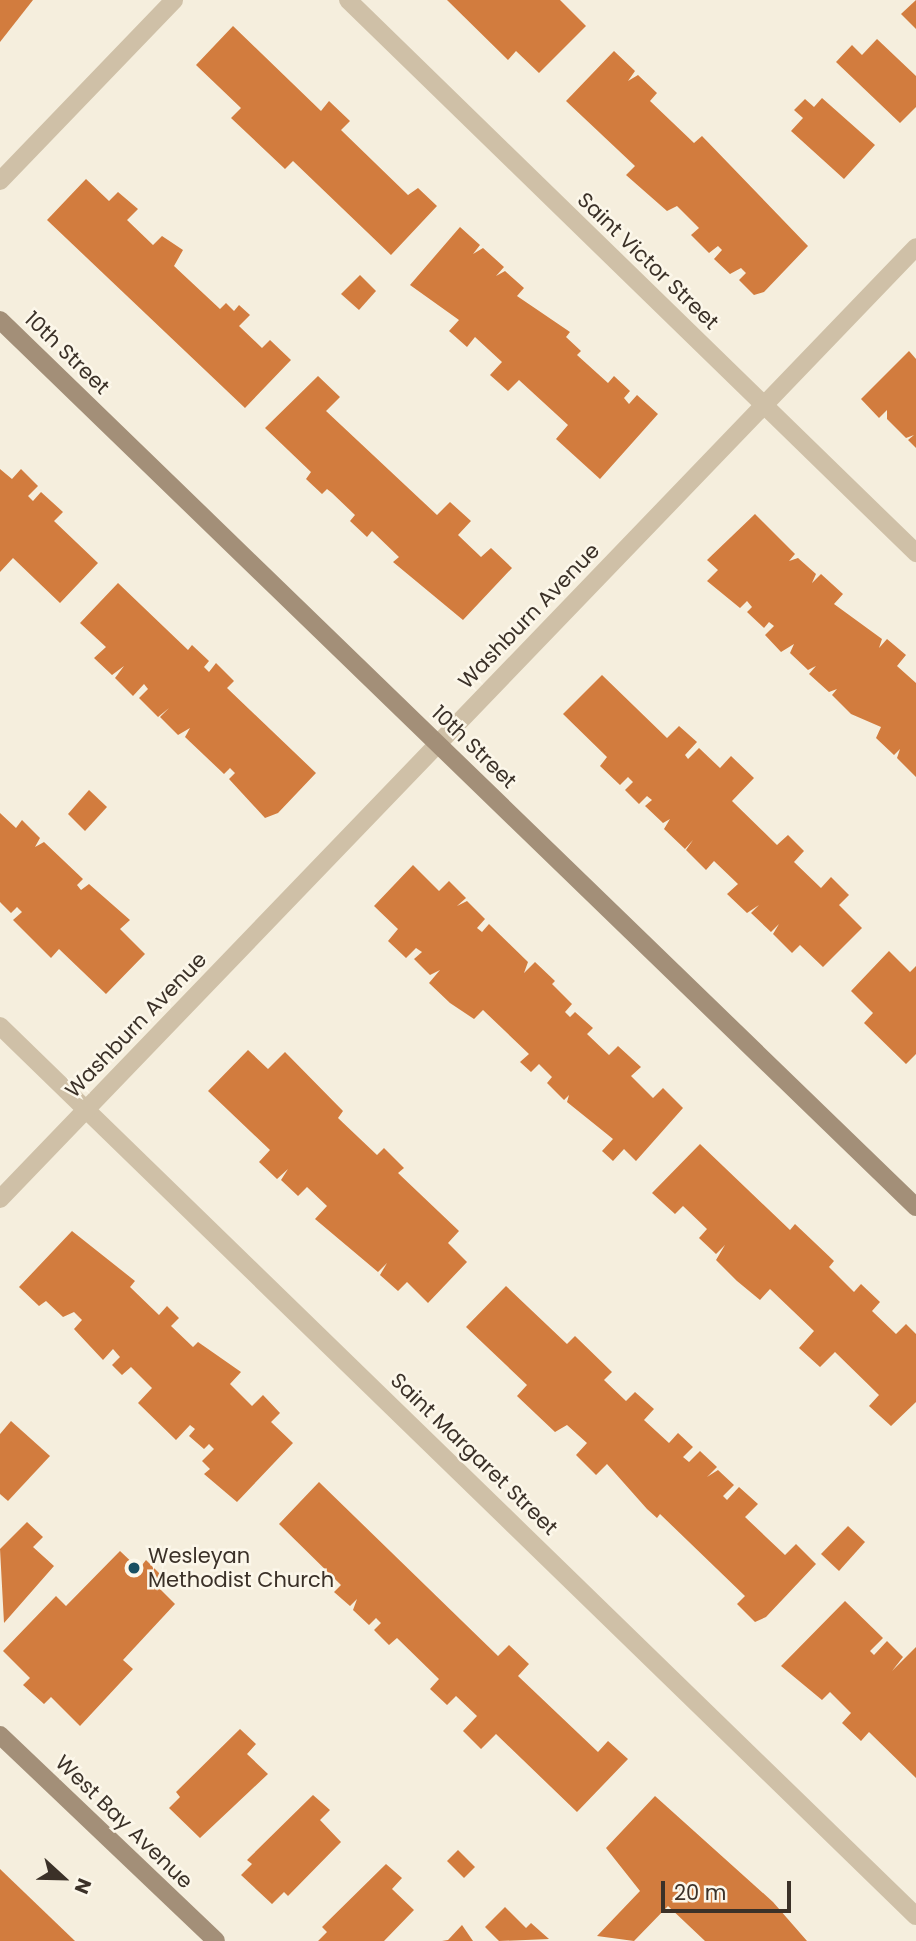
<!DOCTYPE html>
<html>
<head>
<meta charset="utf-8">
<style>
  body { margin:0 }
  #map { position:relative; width:916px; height:1941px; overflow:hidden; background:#f5eedd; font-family:Poppins,sans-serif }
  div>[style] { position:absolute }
  .building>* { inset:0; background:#d27c3e }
  .street>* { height:18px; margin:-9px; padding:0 9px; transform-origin:9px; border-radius:9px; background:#cfc0a7 }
  .secondary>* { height:18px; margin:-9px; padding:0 9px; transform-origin:9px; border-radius:9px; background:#a38f78 }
  .dots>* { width:19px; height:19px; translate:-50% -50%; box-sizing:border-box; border:4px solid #fcf7ea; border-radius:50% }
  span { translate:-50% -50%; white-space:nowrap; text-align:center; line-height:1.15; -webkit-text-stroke:5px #fcf7ea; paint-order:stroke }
  .street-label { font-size:21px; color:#3b3128 }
  .poi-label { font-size:21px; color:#3b3128 }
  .left { translate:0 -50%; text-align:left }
  .north { position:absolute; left:28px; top:1843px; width:70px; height:70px; -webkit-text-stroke:5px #fcf7ea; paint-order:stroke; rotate:112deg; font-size:19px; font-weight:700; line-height:28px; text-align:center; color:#3b3128 }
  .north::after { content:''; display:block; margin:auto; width:24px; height:32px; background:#3b3128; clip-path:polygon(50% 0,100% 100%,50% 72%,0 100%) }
  .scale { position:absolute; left:661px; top:1881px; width:130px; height:32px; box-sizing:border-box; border:4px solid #3b3128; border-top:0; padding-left:9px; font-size:21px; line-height:24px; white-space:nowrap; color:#3b3128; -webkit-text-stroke:5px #fcf7ea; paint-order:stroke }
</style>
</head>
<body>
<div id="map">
  <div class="building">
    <i style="clip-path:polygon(0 0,33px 0,0 42px)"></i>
    <i style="clip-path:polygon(447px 0,560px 0,586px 26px,539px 73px,516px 51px,508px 60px)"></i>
    <i style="clip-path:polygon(916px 0,916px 29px,901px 14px)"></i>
    <i style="clip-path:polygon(233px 26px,321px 111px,329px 101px,350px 121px,341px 130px,408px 195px,418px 188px,437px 206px,391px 255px,293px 161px,285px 169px,231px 118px,241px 108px,196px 65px)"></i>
    <i style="clip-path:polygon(877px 39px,916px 76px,916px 107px,900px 123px,836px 62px,852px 45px,862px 55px)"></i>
    <i style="clip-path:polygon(614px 51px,635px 71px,628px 81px,638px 75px,657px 93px,650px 101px,694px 143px,702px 136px,808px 246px,764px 292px,754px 295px,739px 280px,746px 273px,741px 268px,730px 274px,714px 259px,722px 250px,718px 246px,709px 253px,691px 235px,699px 228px,677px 206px,667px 211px,626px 175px,635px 166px,566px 101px)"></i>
    <i style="clip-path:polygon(822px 98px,875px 145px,844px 179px,791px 131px,803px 118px,794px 110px,805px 99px,814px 107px)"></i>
    <i style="clip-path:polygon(86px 179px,109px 201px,118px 192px,138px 209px,127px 220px,153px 245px,162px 236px,183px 250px,174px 266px,220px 309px,226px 303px,234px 311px,239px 305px,250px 315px,239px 326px,262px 348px,270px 340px,291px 360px,245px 408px,47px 220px)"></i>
    <i style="clip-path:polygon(460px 227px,480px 245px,473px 254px,483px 248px,504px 267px,496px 276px,505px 271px,524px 288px,517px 296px,570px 332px,566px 337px,581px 351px,577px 355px,608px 383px,614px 376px,630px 391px,624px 398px,629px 404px,637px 395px,658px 414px,600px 479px,556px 439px,568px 425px,519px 380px,508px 391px,490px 375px,502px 362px,475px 337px,467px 347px,449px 331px,459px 320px,410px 285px)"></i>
    <i style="clip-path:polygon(360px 275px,376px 291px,359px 310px,341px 294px)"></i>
    <i style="clip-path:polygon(909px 351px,916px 359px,916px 448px,908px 440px,914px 435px,906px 438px,887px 419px,887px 410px,879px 418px,861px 399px)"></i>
    <i style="clip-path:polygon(318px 376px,340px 397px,326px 411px,437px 515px,450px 502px,471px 521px,458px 535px,481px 557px,491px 548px,512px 568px,463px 620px,393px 562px,399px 557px,372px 531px,367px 537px,350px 521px,355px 515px,332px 493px,327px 489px,322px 494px,306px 479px,311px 472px,265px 428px)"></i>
    <i style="clip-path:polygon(0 469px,12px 479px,21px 469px,38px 486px,28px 496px,33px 501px,41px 492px,63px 512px,54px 521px,98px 563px,60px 603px,13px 558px,0 572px)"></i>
    <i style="clip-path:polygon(755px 514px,795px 554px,789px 561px,798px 558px,816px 574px,812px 583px,821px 574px,843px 594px,834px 604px,882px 639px,879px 648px,887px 639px,906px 655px,897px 666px,916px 683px,916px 777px,897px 758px,900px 749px,894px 755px,876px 738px,881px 727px,851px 714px,832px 695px,837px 689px,829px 692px,809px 674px,816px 666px,808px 670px,790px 653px,794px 644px,781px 652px,765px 635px,774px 626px,769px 622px,764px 628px,747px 612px,752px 607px,747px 601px,740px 608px,707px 581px,718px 570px,707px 560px)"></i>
    <i style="clip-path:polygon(118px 583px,188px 650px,192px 645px,209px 661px,204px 667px,209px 672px,216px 663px,234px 681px,227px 688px,316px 773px,278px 813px,265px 818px,229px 779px,235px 773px,230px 768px,224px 774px,185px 737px,190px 728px,178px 735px,160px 717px,169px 708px,158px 717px,139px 698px,148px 689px,144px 684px,133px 696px,115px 678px,124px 666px,112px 675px,94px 658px,106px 647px,80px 623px)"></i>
    <i style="clip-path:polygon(602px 675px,667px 738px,679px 726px,697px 742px,685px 755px,688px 759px,699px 748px,720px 768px,731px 756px,754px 778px,732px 801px,777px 845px,788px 835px,804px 851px,794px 862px,821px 888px,831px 877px,849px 895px,839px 905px,862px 928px,823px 967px,800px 945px,792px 953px,773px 934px,779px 924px,771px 932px,751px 913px,759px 905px,747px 913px,727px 894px,738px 884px,714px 861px,706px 870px,686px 850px,693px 840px,685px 849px,664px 829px,670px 819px,663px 823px,645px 806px,652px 800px,647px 796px,639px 804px,625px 790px,633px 782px,628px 777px,620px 785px,600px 766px,607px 757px,563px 714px)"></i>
    <i style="clip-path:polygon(89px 790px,107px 807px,85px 831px,68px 814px)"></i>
    <i style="clip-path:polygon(0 813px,16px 828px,22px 820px,40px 838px,35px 847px,44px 842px,83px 879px,77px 885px,81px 890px,89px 884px,130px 920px,120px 929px,145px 954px,106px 994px,59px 949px,51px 958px,13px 920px,22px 912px,17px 907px,11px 913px,0 902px)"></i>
    <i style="clip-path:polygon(413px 865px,439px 891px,449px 881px,466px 898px,457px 906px,467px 901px,485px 919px,477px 928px,482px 932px,489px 924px,528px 962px,524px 973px,535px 962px,555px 981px,552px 984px,572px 1004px,565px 1012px,570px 1017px,575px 1012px,593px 1028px,587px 1034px,609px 1055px,618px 1046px,641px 1067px,631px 1076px,653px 1098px,663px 1088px,683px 1108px,636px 1161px,624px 1149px,613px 1161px,602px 1151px,613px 1139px,567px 1102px,569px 1095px,564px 1100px,547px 1083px,552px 1077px,539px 1064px,531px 1072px,520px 1062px,529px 1054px,483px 1010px,474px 1019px,450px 1003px,429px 983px,440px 970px,430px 975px,414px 959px,422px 952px,416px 948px,406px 958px,388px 941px,398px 929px,374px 906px)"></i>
    <i style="clip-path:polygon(889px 951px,910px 972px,916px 966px,916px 1054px,906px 1064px,864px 1023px,873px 1013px,851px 991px)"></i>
    <i style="clip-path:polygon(248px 1050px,268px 1069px,285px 1052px,343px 1111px,338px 1118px,377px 1155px,384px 1148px,404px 1168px,398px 1173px,459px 1231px,448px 1243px,467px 1262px,428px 1303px,407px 1282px,398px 1291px,380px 1275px,387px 1263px,378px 1272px,315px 1219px,327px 1206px,307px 1187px,298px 1196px,281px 1180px,288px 1169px,277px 1179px,259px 1162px,270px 1150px,208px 1091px)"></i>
    <i style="clip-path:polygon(700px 1144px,790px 1230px,795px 1224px,834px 1261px,829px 1267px,854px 1292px,861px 1284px,880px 1302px,872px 1311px,896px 1334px,906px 1324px,916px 1334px,916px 1402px,891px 1426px,869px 1406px,879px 1395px,835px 1352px,820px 1367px,799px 1348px,814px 1331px,770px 1289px,760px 1300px,737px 1281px,716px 1260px,725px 1245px,716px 1254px,699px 1238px,707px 1229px,683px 1206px,675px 1214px,652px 1193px)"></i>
    <i style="clip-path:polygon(72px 1231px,135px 1281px,130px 1287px,159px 1315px,167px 1306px,179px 1318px,171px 1326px,193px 1347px,198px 1342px,241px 1372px,230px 1384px,252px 1406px,263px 1395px,280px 1413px,271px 1422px,293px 1443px,237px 1502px,204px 1474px,210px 1469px,202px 1461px,214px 1449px,209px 1444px,204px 1449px,189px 1436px,195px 1429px,190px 1425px,176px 1440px,138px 1403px,152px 1388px,131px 1367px,122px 1375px,112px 1365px,120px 1357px,113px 1349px,103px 1360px,74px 1329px,82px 1320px,74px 1312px,63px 1317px,46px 1301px,39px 1306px,19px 1287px)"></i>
    <i style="clip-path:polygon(506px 1286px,567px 1344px,575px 1336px,612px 1372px,604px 1380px,626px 1401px,635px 1392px,654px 1409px,644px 1420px,669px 1443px,678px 1433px,693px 1447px,683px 1457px,689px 1462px,700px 1451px,717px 1467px,707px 1477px,718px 1470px,734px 1485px,723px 1496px,727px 1500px,739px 1487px,758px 1504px,745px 1517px,785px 1555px,796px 1544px,816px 1564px,766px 1617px,755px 1622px,737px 1604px,745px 1596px,660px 1514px,657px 1518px,647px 1509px,607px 1464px,596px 1475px,576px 1455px,587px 1443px,567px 1425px,555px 1432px,517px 1396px,527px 1385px,466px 1327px)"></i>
    <i style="clip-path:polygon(11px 1421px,50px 1456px,8px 1501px,0 1494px,0 1434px)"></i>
    <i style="clip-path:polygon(319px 1482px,498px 1656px,509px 1645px,529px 1664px,518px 1676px,598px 1752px,608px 1741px,628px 1759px,577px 1812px,496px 1734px,481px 1749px,463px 1731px,477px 1716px,456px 1696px,447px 1705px,430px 1689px,439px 1679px,397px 1638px,389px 1645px,374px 1630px,381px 1623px,376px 1618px,369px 1625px,353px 1610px,357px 1599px,350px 1606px,334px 1592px,341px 1585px,279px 1524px)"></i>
    <i style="clip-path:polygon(27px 1522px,43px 1537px,33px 1547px,54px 1566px,4px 1623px,0 1549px)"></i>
    <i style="clip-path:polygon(848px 1526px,865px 1542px,839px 1571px,821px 1554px)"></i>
    <i style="clip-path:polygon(120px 1551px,139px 1569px,146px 1560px,164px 1578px,157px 1586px,175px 1604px,123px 1660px,133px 1669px,80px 1726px,51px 1697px,44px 1704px,23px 1685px,30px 1678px,3px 1651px,56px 1596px,66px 1606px)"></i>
    <i style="clip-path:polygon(845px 1601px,883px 1638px,870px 1651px,874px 1655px,887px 1641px,903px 1657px,892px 1671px,916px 1647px,916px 1778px,869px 1732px,861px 1741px,842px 1723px,851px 1713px,830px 1692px,822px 1700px,781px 1666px)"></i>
    <i style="clip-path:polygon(240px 1729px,256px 1744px,247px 1754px,268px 1774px,200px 1838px,169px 1808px,180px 1797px,176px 1792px)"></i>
    <i style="clip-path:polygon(313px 1795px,330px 1810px,320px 1820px,341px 1842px,288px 1896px,284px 1892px,272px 1904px,241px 1875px,252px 1864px,247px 1860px)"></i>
    <i style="clip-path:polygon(655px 1796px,773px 1902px,807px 1941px,705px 1941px,668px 1906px,634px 1941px,597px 1936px,640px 1891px,606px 1848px)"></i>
    <i style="clip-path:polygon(458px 1850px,475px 1867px,464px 1878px,447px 1861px)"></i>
    <i style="clip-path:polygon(386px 1864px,402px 1878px,392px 1889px,414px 1910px,384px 1941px,318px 1941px,327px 1932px,322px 1927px)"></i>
    <i style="clip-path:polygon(0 1869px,75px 1941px,0 1941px)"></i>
    <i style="clip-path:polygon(505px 1907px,526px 1928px,531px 1923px,549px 1939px,499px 1941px,485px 1927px)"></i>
    <i style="clip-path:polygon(462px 1925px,473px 1941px,442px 1941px,448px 1940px)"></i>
  </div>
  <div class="street">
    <i style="left:348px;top:0;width:793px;rotate:44.23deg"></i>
    <i style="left:0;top:181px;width:251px;rotate:-46.1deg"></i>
    <i style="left:0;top:1026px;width:1277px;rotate:44.18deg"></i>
    <i style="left:0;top:1199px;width:1321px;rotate:-46.1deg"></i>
  </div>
  <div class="secondary">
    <i style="left:0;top:320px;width:1275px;rotate:44.08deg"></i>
    <i style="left:0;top:1735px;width:298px;rotate:43.6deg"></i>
  </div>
  <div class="dots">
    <i style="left:134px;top:1568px;background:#194f61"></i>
  </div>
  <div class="street-label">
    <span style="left:648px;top:261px;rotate:44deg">Saint Victor Street</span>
    <span style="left:67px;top:353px;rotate:44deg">10th Street</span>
    <span style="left:529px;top:616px;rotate:-46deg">Washburn Avenue</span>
    <span style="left:474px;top:747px;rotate:44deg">10th Street</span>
    <span style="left:136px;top:1025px;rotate:-46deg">Washburn Avenue</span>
    <span style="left:474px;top:1454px;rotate:44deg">Saint Margaret Street</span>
    <span style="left:124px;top:1822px;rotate:44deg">West Bay Avenue</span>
  </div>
  <div class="poi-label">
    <span class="left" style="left:148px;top:1568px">Wesleyan<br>Methodist Church</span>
  </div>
  <div class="north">N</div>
  <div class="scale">20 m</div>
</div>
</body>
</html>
